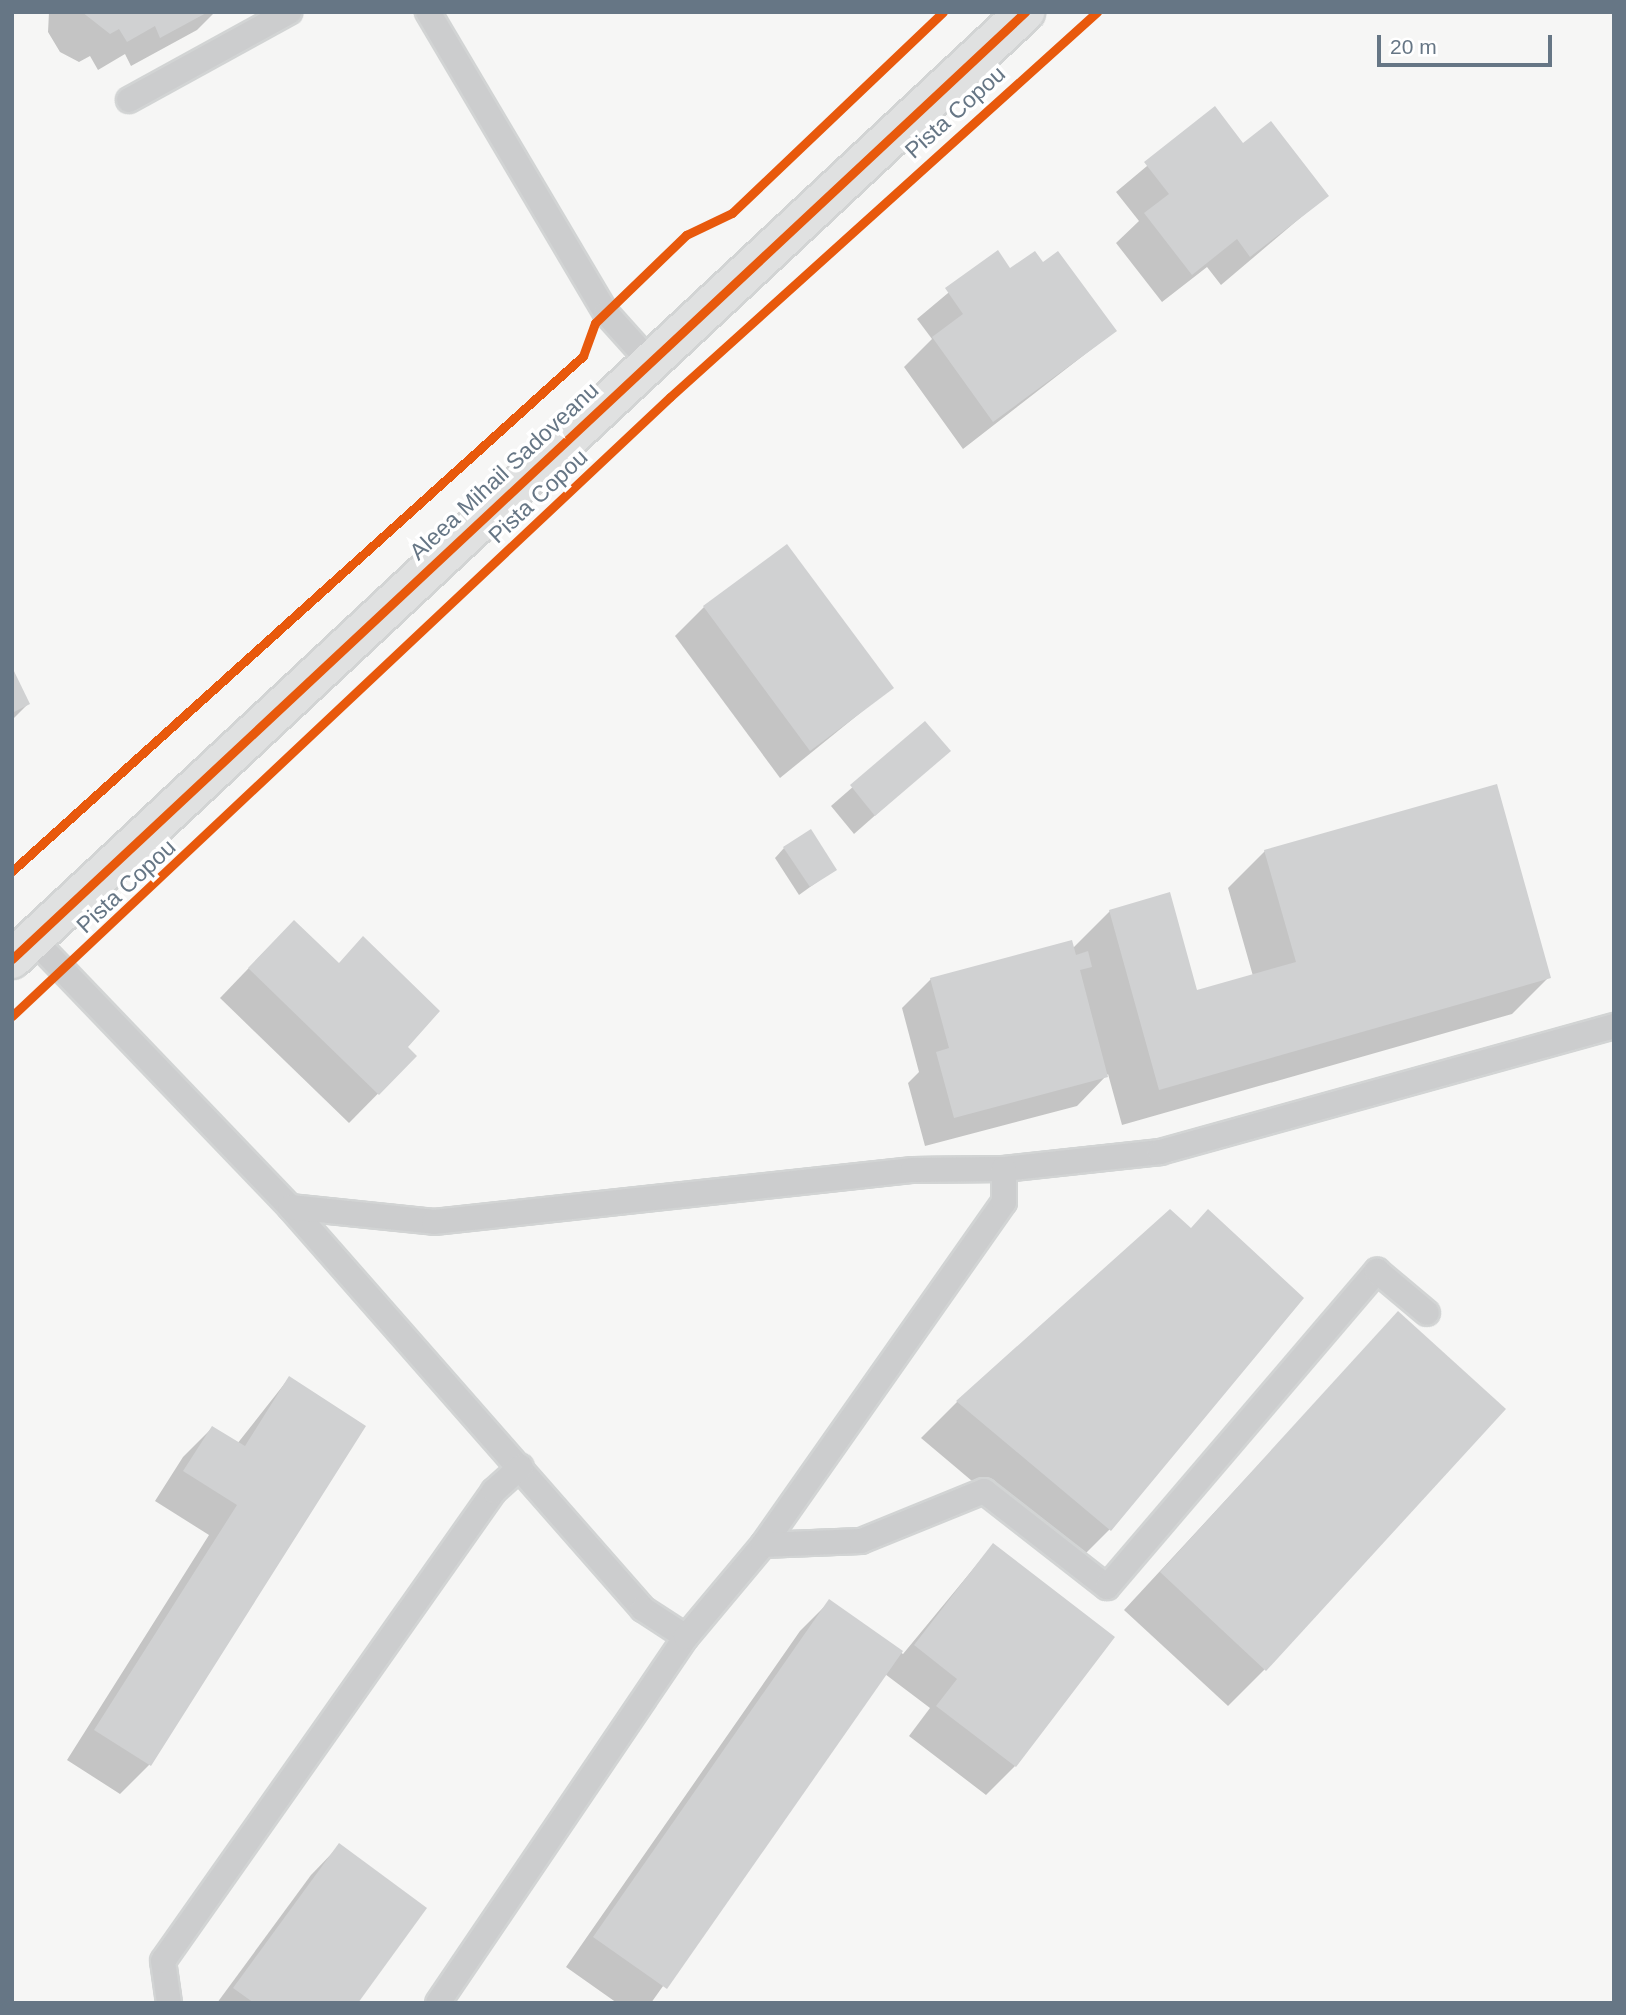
<!DOCTYPE html>
<html>
<head>
<meta charset="utf-8">
<style>
  body { margin:0 }
  #map { position:relative; width:1626px; height:2015px; overflow:hidden; background:#f6f6f5; font-family:Arial,sans-serif }
  div>[style] { position:absolute }
  .shadow>* { inset:0; background:#0003 }
  .building>* { inset:0; background:#d0d1d2 }
  .roads { filter:drop-shadow(2px 0 #d2d4d4) drop-shadow(-2px 0 #d2d4d4) drop-shadow(0 2px #d2d4d4) drop-shadow(0 -2px #d2d4d4) }
  .lane>* { height:24px; margin:-12px; padding:0 12px; transform-origin:12px; border-radius:12px; background:#cccdce }
  .secondary>* { height:38px; margin:-19px; padding:0 19px; transform-origin:19px; border-radius:19px; background:#e0e1e1 }
  .cycleway>* { height:9px; margin:-4.5px; padding:0 4.5px; transform-origin:4.5px; border-radius:4.5px; background:#e8590c }
  span { translate:-50% -50%; white-space:nowrap; text-align:center; line-height:1.15; -webkit-text-stroke:7px #fff; paint-order:stroke }
  .street-label { font-size:23px; color:#667685 }
  .frame { position:absolute; inset:0; border:14px solid #667685; pointer-events:none }
  .scale { position:absolute; left:1377px; top:35px; width:175px; height:32px; box-sizing:border-box; border:4px solid #667685; border-top:0; padding-left:9px; font-size:21px; line-height:24px; white-space:nowrap; color:#667685; -webkit-text-stroke:5px #fff; paint-order:stroke }
</style>
</head>
<body>
<div id="map">
  <div class="shadow">
    <i style="clip-path:polygon(49px 12px,215px 12px,197px 30px,131px 66px,125px 54px,98px 70px,90px 56px,79px 62px,60px 52px,48px 32px)"></i>
    <i style="clip-path:polygon(1215px 109px,1243px 145px,1326px 196px,1221px 285px,1207px 267px,1162px 302px,1116px 243px,1139px 221px,1116px 192px)"></i>
    <i style="clip-path:polygon(997px 252px,1010px 270px,1043px 265px,1115px 331px,963px 449px,904px 367px,932px 339px,917px 319px)"></i>
    <i style="clip-path:polygon(704px 607px,891px 688px,780px 778px,675px 636px)"></i>
    <i style="clip-path:polygon(12px 671px,28px 704px,12px 720px)"></i>
    <i style="clip-path:polygon(925px 724px,948px 751px,854px 834px,831px 806px)"></i>
    <i style="clip-path:polygon(784px 848px,835px 869px,799px 895px,775px 858px)"></i>
    <i style="clip-path:polygon(1265px 851px,1549px 977px,1512px 1014px,1122px 1125px,1108px 1074px,1077px 1106px,925px 1146px,908px 1083px,919px 1072px,902px 1008px,931px 979px,1072px 949px,1110px 911px,1196px 992px,1253px 976px,1228px 888px)"></i>
    <i style="clip-path:polygon(265px 951px,415px 1056px,349px 1123px,220px 998px)"></i>
    <i style="clip-path:polygon(1190px 1230px,1110px 1529px,1073px 1566px,921px 1438px,957px 1402px)"></i>
    <i style="clip-path:polygon(1399px 1313px,1265px 1669px,1228px 1706px,1124px 1610px)"></i>
    <i style="clip-path:polygon(289px 1378px,149px 1765px,120px 1794px,67px 1760px,209px 1535px,155px 1501px,183px 1457px,212px 1428px,237px 1444px)"></i>
    <i style="clip-path:polygon(993px 1545px,1015px 1766px,986px 1795px,909px 1736px,930px 1708px,885px 1674px,651px 2003px,617px 2003px,566px 1967px,800px 1631px,829px 1602px,903px 1654px)"></i>
    <i style="clip-path:polygon(339px 1846px,356px 2003px,217px 2003px,311px 1875px)"></i>
  </div>
  <div class="building">
    <i style="clip-path:polygon(82px 12px,208px 12px,160px 38px,155px 26px,127px 42px,119px 29px,110px 34px)"></i>
    <i style="clip-path:polygon(1215px 106px,1243px 143px,1271px 121px,1329px 196px,1250px 257px,1237px 239px,1192px 275px,1144px 213px,1169px 194px,1144px 162px)"></i>
    <i style="clip-path:polygon(998px 250px,1010px 268px,1035px 251px,1043px 262px,1058px 251px,1117px 331px,993px 422px,932px 337px,963px 314px,945px 288px)"></i>
    <i style="clip-path:polygon(787px 544px,894px 688px,810px 751px,703px 606px)"></i>
    <i style="clip-path:polygon(12px 667px,30px 704px,12px 713px)"></i>
    <i style="clip-path:polygon(925px 721px,951px 751px,875px 816px,850px 785px)"></i>
    <i style="clip-path:polygon(1497px 784px,1551px 978px,1159px 1090px,1109px 910px,1170px 892px,1197px 990px,1296px 962px,1264px 850px)"></i>
    <i style="clip-path:polygon(811px 829px,837px 870px,810px 887px,783px 847px)"></i>
    <i style="clip-path:polygon(294px 920px,339px 963px,363px 936px,440px 1011px,408px 1047px,417px 1056px,379px 1095px,248px 968px)"></i>
    <i style="clip-path:polygon(1072px 940px,1076px 955px,1088px 951px,1092px 967px,1080px 970px,1108px 1077px,954px 1118px,936px 1052px,949px 1048px,930px 978px)"></i>
    <i style="clip-path:polygon(1170px 1209px,1191px 1228px,1208px 1209px,1304px 1298px,1111px 1531px,956px 1401px)"></i>
    <i style="clip-path:polygon(1398px 1311px,1506px 1409px,1266px 1671px,1160px 1572px)"></i>
    <i style="clip-path:polygon(289px 1376px,366px 1426px,151px 1766px,94px 1730px,237px 1505px,183px 1471px,212px 1426px,245px 1446px)"></i>
    <i style="clip-path:polygon(993px 1543px,1115px 1637px,1016px 1767px,936px 1706px,957px 1679px,914px 1645px)"></i>
    <i style="clip-path:polygon(829px 1599px,903px 1651px,667px 1989px,593px 1937px)"></i>
    <i style="clip-path:polygon(339px 1843px,427px 1908px,358px 2003px,254px 2003px,233px 1988px)"></i>
  </div>
  <div class="roads">
    <div class="lane">
      <i style="left:428px;top:12px;width:350px;rotate:59.4deg"></i>
      <i style="left:606px;top:313px;width:64px;rotate:48.1deg"></i>
      <i style="left:129px;top:100px;width:183px;rotate:-28.8deg"></i>
      <i style="left:34px;top:940px;width:370px;rotate:46.2deg"></i>
      <i style="left:290px;top:1207px;width:535px;rotate:48.71deg"></i>
      <i style="left:643px;top:1609px;width:51px;rotate:33.1deg"></i>
      <i style="left:290px;top:1207px;width:145px;rotate:5.9deg"></i>
      <i style="left:434px;top:1222px;width:482px;rotate:-6.2deg"></i>
      <i style="left:913px;top:1170px;width:91px;rotate:-0.6deg"></i>
      <i style="left:1004px;top:1169px;width:157px;rotate:-6.2deg"></i>
      <i style="left:1160px;top:1152px;width:471px;rotate:-15.5deg"></i>
      <i style="left:763px;top:1545px;width:419px;rotate:-54.9deg"></i>
      <i style="left:1004px;top:1202px;width:33px;rotate:-90deg"></i>
      <i style="left:169px;top:2003px;width:42px;rotate:-98.1deg"></i>
      <i style="left:163px;top:1961px;width:575px;rotate:-54.84deg"></i>
      <i style="left:494px;top:1491px;width:36px;rotate:-42deg"></i>
      <i style="left:438px;top:2003px;width:442px;rotate:-55.9deg"></i>
      <i style="left:686px;top:1637px;width:120px;rotate:-50.1deg"></i>
      <i style="left:763px;top:1545px;width:98px;rotate:-2.3deg"></i>
      <i style="left:861px;top:1541px;width:133px;rotate:-22.1deg"></i>
      <i style="left:984px;top:1491px;width:156px;rotate:38deg"></i>
      <i style="left:1107px;top:1587px;width:416px;rotate:-49.5deg"></i>
      <i style="left:1377px;top:1271px;width:65px;rotate:40deg"></i>
    </div>
    <div class="secondary">
      <i style="left:12px;top:959px;width:1387px;rotate:-43.07deg"></i>
    </div>
  </div>
  <div class="cycleway">
    <i style="left:12px;top:871px;width:769px;rotate:-42.05deg"></i>
    <i style="left:583px;top:356px;width:35px;rotate:-70deg"></i>
    <i style="left:595px;top:323px;width:127px;rotate:-44deg"></i>
    <i style="left:686px;top:235px;width:51px;rotate:-25.6deg"></i>
    <i style="left:732px;top:213px;width:291px;rotate:-43.6deg"></i>
    <i style="left:12px;top:959px;width:1387px;rotate:-43.07deg"></i>
    <i style="left:12px;top:1016px;width:903px;rotate:-43.25deg"></i>
    <i style="left:670px;top:397px;width:575px;rotate:-42.04deg"></i>
  </div>
  <div class="street-label">
    <span style="left:955px;top:112px;rotate:-42deg">Pista Copou</span>
    <span style="left:504px;top:471px;rotate:-43deg">Aleea Mihail Sadoveanu</span>
    <span style="left:538px;top:496px;rotate:-43deg">Pista Copou</span>
    <span style="left:126px;top:886px;rotate:-43deg">Pista Copou</span>
  </div>
  <div class="frame"></div>
  <div class="scale">20 m</div>
</div>
</body>
</html>
